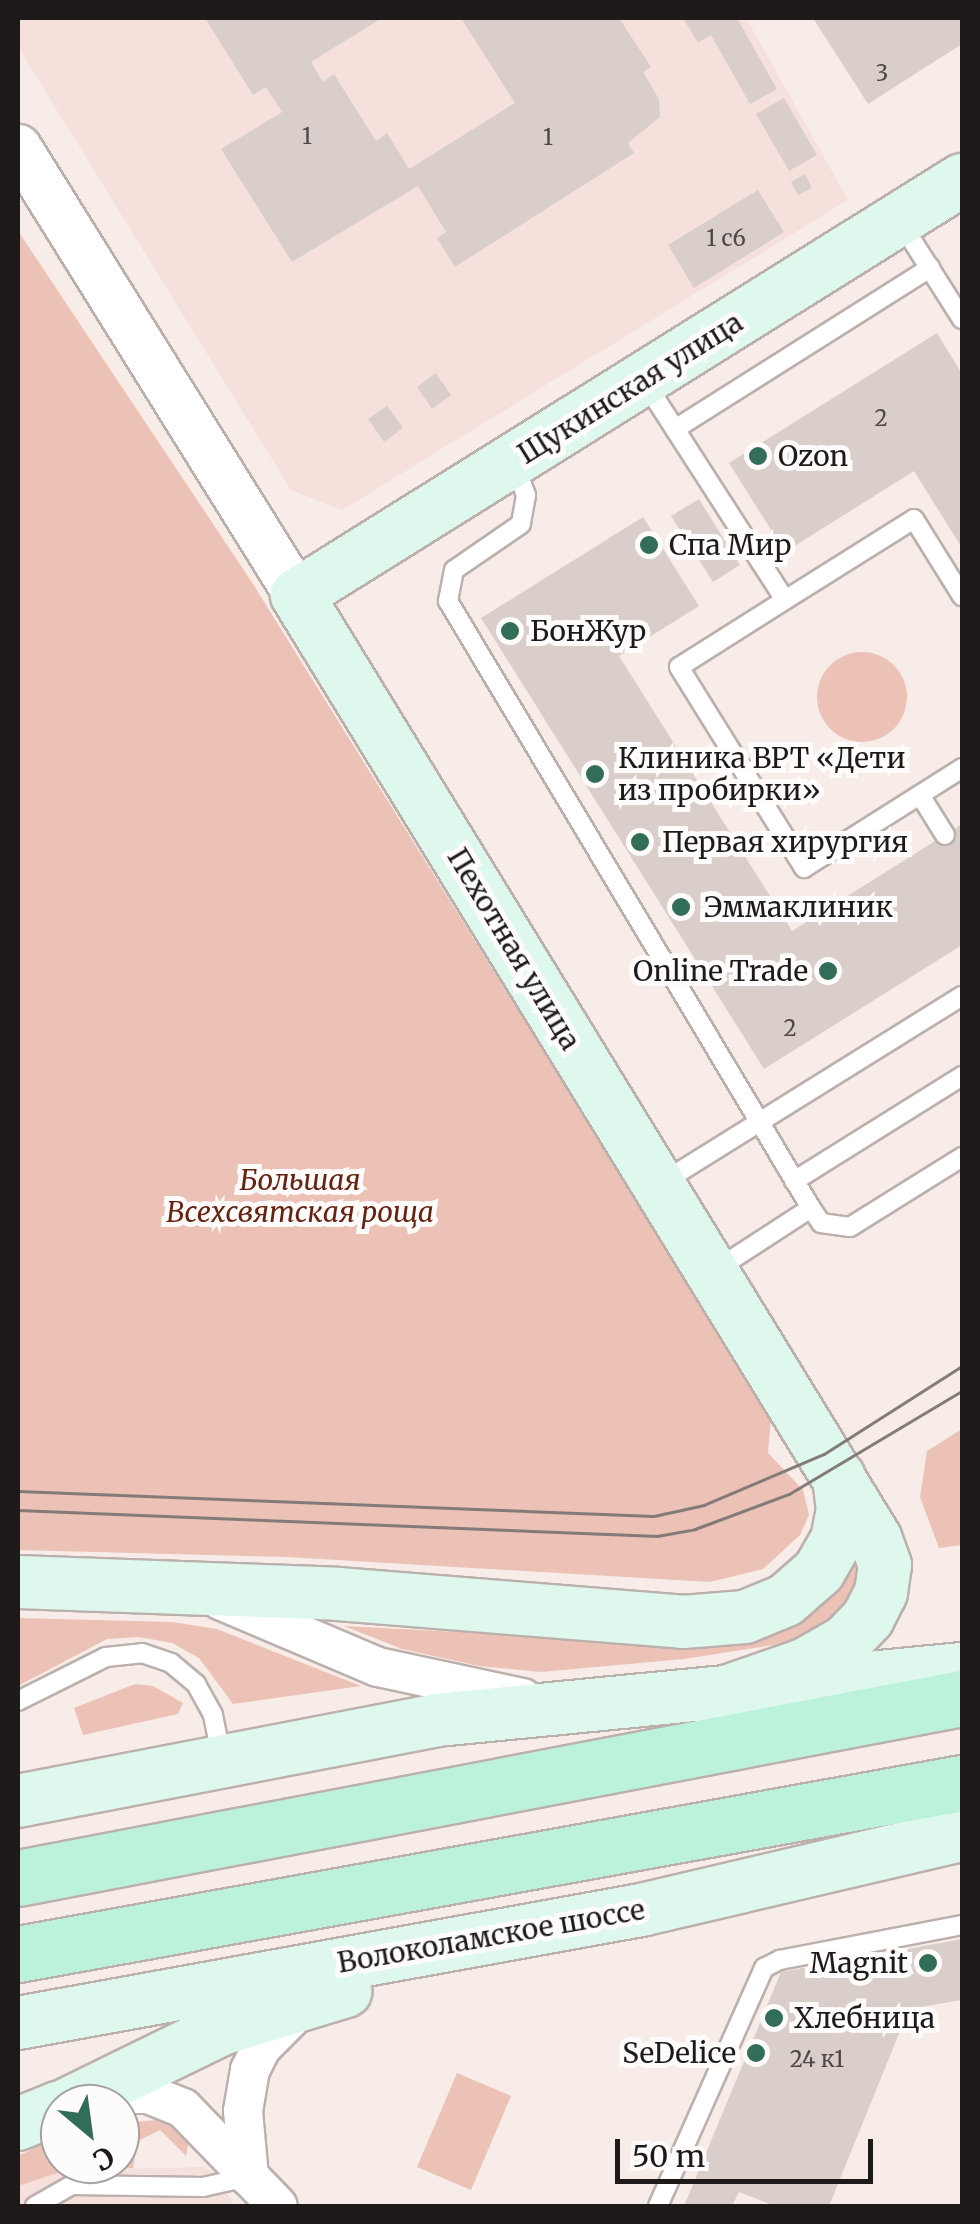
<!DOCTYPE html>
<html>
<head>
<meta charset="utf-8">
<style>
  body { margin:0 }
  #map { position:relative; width:980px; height:2224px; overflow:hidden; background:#f8ece8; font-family:Merriweather,serif }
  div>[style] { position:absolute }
  .built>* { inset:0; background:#f6e0db }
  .green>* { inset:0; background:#ecc1b6 }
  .round { border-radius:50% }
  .building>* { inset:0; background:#dacecb }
  .roads { filter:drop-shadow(2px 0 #bcb0ad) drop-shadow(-2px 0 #bcb0ad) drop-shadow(0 2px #bcb0ad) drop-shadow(0 -2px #bcb0ad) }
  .service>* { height:18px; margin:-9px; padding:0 9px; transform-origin:9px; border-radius:9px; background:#fff }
  .minor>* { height:38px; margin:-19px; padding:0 19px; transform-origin:19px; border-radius:19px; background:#fff }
  .tertiary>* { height:45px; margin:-22.5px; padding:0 22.5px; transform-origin:22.5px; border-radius:22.5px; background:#fff }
  .secondary>* { height:52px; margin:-26px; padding:0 26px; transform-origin:26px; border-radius:26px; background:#def8ee }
  .primary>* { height:55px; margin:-27.5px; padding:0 27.5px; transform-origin:27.5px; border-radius:27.5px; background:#bcf1dc }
  .tram>* { height:2.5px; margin:-1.25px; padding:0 1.25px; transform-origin:1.25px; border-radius:1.25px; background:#827b78 }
  .dots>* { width:28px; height:28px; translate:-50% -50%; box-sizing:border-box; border:5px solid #fefbfb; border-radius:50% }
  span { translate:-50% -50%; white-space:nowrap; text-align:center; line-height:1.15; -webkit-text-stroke:10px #fefbfb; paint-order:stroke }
  .number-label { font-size:22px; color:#4d4746 }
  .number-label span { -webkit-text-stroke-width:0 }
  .street-label { font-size:28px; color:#1e1a19 }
  .poi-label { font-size:28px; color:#1e1a19 }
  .left { translate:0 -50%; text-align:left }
  .right { translate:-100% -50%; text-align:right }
  .park-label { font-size:28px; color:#682211; font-style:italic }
  .frame { position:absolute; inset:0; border:20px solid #1e1a19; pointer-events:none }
  .north { position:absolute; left:40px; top:2084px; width:100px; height:100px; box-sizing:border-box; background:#fefbfb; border:2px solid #a4a1a1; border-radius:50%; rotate:151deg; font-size:28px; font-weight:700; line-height:40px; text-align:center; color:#1e1a19 }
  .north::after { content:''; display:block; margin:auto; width:35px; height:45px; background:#326d58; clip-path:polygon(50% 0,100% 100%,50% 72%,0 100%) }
  .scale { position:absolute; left:615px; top:2139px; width:258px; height:45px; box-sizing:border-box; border:5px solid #1e1a19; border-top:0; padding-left:12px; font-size:30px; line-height:35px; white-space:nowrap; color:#1e1a19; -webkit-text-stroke:8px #fefbfb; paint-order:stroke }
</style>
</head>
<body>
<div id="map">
  <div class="built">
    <i style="clip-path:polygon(18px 18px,746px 18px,848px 200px,342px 510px,291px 490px,18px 47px)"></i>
    <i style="clip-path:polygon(204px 2167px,213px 2172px,235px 2206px,18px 2206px,18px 2186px,67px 2170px)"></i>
  </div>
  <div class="green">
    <i style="clip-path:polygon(18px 231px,251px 581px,771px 1417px,768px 1453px,803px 1490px,809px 1515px,800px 1535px,763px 1569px,710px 1582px,287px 1557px,18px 1550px)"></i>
    <i class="round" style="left:817px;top:652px;width:90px;height:90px"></i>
    <i style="clip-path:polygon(962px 1429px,962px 1545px,939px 1548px,920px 1497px,927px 1451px)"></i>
    <i style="clip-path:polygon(854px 1554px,859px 1568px,854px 1587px,842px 1609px,820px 1628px,786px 1643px,684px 1659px,541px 1672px,479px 1666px,402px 1649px,344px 1626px,728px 1646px,752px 1640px)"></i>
    <i style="clip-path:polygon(18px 1618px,172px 1622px,217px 1629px,361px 1686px,233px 1704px,199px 1658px,172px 1643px,139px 1637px,107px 1639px,18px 1686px)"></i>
    <i style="clip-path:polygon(135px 1684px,153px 1686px,183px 1703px,178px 1714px,83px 1735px,74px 1708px)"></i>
    <i style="clip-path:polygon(457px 2073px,511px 2096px,471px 2190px,417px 2167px)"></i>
    <i style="clip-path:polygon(130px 2107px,131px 2122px,173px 2119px,190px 2136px,186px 2156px,160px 2130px,138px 2141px,133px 2168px,67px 2170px,18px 2186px,18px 2156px,60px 2136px,60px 2164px,120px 2164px,120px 2110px)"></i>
  </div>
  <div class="building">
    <i style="clip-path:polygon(205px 18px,382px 18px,311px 62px,323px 82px,334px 74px,376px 141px,387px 133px,409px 169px,515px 103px,461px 18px,619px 18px,651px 67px,643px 72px,659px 99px,660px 117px,628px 143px,634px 153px,455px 267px,437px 238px,446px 232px,418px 186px,292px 262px,221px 149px,282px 112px,266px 87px,253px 95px)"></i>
    <i style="clip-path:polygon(683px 18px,737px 18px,777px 89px,750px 104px,711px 35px,698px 43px)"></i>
    <i style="clip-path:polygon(813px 18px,962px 18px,962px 44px,868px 104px)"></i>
    <i style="clip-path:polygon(784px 98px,817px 155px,789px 171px,756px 114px)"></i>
    <i style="clip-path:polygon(805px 174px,812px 188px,798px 195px,791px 182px)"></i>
    <i style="clip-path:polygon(758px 190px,784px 232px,694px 288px,668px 245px)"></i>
    <i style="clip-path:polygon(937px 333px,962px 374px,962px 548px,914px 471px,785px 552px,729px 463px)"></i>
    <i style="clip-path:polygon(436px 373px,451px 395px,432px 409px,417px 387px)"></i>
    <i style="clip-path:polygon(387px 406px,403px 428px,384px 442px,368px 419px)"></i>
    <i style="clip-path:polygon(699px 499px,740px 565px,713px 582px,671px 516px)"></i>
    <i style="clip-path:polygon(643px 517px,699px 606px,619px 656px,792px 931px,962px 824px,962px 945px,764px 1069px,481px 618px)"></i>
    <i style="clip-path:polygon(962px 1939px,962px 2000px,909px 2009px,829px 2206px,775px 2206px,739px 2192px,732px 2206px,684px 2206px,781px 1972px)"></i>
  </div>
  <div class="roads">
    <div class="service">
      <i style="left:901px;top:223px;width:114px;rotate:57.6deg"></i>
      <i style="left:644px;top:381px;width:260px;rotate:57.2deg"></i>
      <i style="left:785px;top:600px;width:125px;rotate:147.7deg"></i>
      <i style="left:679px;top:667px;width:237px;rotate:58.1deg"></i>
      <i style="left:804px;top:868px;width:187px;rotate:-32.3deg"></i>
      <i style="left:675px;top:429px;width:302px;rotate:-32.3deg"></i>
      <i style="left:515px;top:465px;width:32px;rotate:70deg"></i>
      <i style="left:526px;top:495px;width:29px;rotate:100deg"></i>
      <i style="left:521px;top:524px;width:81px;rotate:145.5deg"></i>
      <i style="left:454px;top:570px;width:32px;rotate:101deg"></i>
      <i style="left:448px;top:601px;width:707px;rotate:59.12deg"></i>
      <i style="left:811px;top:1208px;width:18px;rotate:56deg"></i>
      <i style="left:821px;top:1223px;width:29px;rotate:8deg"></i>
      <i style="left:850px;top:1227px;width:132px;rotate:-32deg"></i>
      <i style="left:785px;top:600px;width:152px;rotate:-32.1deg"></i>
      <i style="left:914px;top:519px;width:91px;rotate:58.1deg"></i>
      <i style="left:920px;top:795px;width:47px;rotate:58deg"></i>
      <i style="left:794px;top:1181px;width:198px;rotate:-32deg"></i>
      <i style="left:663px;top:1182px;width:352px;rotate:-31.9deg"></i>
      <i style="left:717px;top:1269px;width:112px;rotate:-33deg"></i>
      <i style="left:18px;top:1701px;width:98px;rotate:-26.6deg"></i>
      <i style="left:106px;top:1657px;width:36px;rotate:-6deg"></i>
      <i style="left:142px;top:1653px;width:31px;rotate:19deg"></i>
      <i style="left:171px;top:1663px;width:33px;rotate:40deg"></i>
      <i style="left:196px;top:1684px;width:35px;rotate:61deg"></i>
      <i style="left:213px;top:1715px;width:41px;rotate:78.7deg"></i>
      <i style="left:35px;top:2206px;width:43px;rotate:-29.6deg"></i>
      <i style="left:72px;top:2185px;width:131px;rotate:0.9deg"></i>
      <i style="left:203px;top:2187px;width:46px;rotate:-12.5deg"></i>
      <i style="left:658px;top:2206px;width:261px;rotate:-66deg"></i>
      <i style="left:764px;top:1968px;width:18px;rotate:-27deg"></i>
      <i style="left:780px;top:1960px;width:185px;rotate:-10.9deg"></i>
    </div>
    <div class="minor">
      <i style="left:220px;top:1600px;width:172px;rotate:23deg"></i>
      <i style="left:378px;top:1667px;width:148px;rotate:12.1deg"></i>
      <i style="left:100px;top:2094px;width:48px"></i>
      <i style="left:148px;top:2094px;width:38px;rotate:22deg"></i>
      <i style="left:183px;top:2108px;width:136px;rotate:45.9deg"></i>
      <i style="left:249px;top:2177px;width:66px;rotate:-95.2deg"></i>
      <i style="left:243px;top:2111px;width:42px;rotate:-80.3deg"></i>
      <i style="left:250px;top:2070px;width:25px;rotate:-63deg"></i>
      <i style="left:261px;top:2048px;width:55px;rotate:-45deg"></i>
    </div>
    <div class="tertiary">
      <i style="left:18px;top:147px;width:528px;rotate:58.09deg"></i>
    </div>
    <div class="secondary">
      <i style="left:18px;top:1582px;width:320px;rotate:2.1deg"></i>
      <i style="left:338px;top:1594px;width:346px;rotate:4.6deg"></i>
      <i style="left:683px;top:1622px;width:62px;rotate:-4.6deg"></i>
      <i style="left:745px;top:1617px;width:44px;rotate:-22.5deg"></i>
      <i style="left:786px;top:1600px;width:44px;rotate:-41.3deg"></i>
      <i style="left:819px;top:1571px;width:36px;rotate:-60deg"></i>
      <i style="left:837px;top:1540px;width:31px;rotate:-79deg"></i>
      <i style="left:843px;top:1510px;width:33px;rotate:-97deg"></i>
      <i style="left:723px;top:1693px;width:86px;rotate:-19.1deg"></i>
      <i style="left:804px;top:1665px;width:48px;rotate:-29.7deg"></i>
      <i style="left:846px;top:1641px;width:32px;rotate:-46deg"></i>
      <i style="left:868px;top:1618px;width:28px;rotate:-63deg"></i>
      <i style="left:881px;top:1593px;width:28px;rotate:-82deg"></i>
      <i style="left:885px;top:1565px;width:29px;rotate:-110deg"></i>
      <i style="left:875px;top:1538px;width:1106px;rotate:-121.51deg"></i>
      <i style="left:297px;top:595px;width:784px;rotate:-31.97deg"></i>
      <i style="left:18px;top:1801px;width:427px;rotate:-10.9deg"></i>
      <i style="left:437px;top:1720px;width:527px;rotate:-5.55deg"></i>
      <i style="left:18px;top:2023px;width:633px;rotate:-10.28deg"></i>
      <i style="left:641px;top:1910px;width:330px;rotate:-13.2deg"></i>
      <i style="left:68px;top:2104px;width:174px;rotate:-26deg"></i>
      <i style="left:224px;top:2028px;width:127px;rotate:-16.9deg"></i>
      <i style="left:18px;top:2124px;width:45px;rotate:-22deg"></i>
    </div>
    <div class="primary">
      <i style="left:18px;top:1878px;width:961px;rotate:-10.8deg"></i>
      <i style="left:18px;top:1954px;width:959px;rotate:-10.27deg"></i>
    </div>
  </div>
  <div class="tram">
    <i style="left:18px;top:1491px;width:636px;rotate:2.25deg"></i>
    <i style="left:654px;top:1516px;width:51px;rotate:-12.4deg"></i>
    <i style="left:704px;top:1505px;width:130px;rotate:-23deg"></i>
    <i style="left:824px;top:1454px;width:164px;rotate:-32.5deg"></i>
    <i style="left:18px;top:1510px;width:640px;rotate:2.33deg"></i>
    <i style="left:657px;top:1536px;width:39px;rotate:-10deg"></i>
    <i style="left:695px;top:1529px;width:100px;rotate:-20.4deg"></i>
    <i style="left:789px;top:1494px;width:201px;rotate:-30.8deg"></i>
  </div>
  <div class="dots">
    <i style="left:758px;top:456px;background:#326d58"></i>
    <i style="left:649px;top:545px;background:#326d58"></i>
    <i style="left:510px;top:631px;background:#326d58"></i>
    <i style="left:595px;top:774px;background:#326d58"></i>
    <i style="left:640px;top:842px;background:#326d58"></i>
    <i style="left:681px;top:907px;background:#326d58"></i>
    <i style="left:828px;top:971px;background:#326d58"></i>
    <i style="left:928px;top:1963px;background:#326d58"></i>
    <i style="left:774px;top:2018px;background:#326d58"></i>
    <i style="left:756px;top:2053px;background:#326d58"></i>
  </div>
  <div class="number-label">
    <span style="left:882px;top:74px">3</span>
    <span style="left:307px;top:137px">1</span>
    <span style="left:548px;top:138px">1</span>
    <span style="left:726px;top:239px">1 с6</span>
    <span style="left:881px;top:419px">2</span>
    <span style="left:790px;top:1029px">2</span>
    <span style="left:817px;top:2060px">24 к1</span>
  </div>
  <div class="street-label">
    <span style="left:630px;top:388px;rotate:-32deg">Щукинская улица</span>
    <span style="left:514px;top:949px;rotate:59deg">Пехотная улица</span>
    <span style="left:491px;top:1936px;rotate:-10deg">Волоколамское шоссе</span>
  </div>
  <div class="poi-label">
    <span class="left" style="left:778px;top:456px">Ozon</span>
    <span class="left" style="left:669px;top:545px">Спа Мир</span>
    <span class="left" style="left:530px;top:631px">БонЖур</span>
    <span class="left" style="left:618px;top:774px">Клиника ВРТ «Дети<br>из пробирки»</span>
    <span class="left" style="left:662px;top:842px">Первая хирургия</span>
    <span class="left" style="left:704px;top:907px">Эммаклиник</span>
    <span class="right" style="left:808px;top:971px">Online Trade</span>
    <span class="right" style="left:908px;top:1963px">Magnit</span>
    <span class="left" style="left:794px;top:2018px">Хлебница</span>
    <span class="right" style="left:736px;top:2053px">SeDelice</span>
  </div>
  <div class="park-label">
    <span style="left:300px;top:1196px">Большая<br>Всехсвятская роща</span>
  </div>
  <div class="frame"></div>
  <div class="north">С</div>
  <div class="scale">50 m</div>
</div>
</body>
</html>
